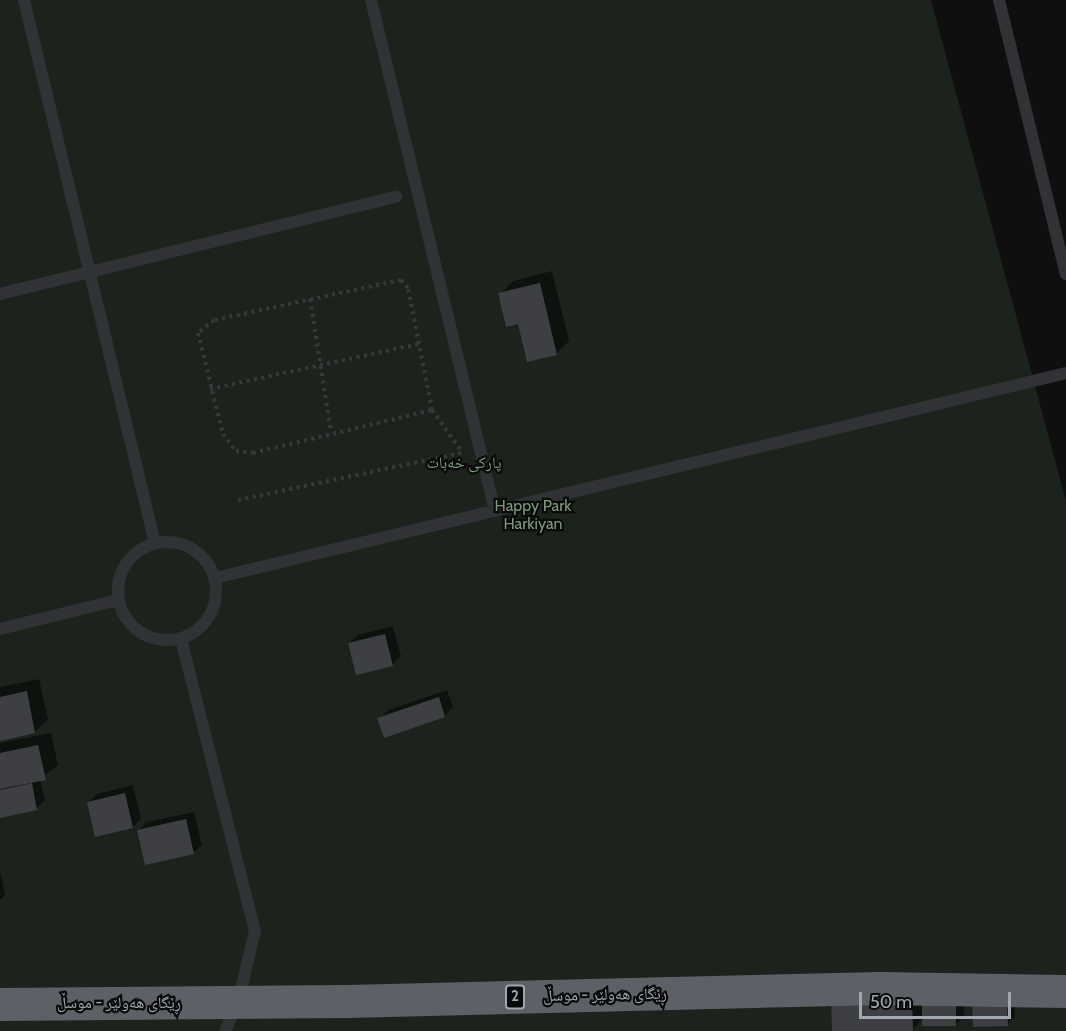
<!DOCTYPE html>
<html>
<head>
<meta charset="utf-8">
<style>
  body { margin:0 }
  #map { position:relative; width:1066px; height:1031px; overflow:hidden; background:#0f0f10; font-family:Cabin,"Noto Naskh Arabic",sans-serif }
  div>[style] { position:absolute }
  .green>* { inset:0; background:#1c231c }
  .shadow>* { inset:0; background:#0007 }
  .building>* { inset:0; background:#3e3f43 }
  .path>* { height:4px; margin-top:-2px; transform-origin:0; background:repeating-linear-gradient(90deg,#36393c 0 3px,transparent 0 7.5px) }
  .lane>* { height:12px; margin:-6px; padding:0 6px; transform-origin:6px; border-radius:6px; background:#303235 }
  .lane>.ring { margin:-6px; padding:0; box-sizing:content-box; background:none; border:12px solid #303235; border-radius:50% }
  .highway>* { height:33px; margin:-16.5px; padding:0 16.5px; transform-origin:16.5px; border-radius:16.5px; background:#5d6066 }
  span { translate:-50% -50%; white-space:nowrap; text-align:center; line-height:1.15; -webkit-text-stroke:4.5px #0a0a0b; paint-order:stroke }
  .shield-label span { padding:2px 4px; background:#0a0a0b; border:2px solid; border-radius:4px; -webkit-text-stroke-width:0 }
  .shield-label { font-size:15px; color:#a1a7b1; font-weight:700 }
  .park-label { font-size:16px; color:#7a9b79 }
  .street-label { font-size:16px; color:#a1a7b1 }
  .scale { position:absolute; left:859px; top:992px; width:152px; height:27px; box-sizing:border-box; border:3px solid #a1a7b1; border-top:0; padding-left:8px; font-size:18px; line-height:21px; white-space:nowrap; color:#a1a7b1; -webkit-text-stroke:4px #0a0a0b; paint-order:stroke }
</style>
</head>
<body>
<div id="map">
  <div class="green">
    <i style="clip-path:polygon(0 0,931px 0,1066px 501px,1066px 1031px,0 1031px)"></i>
  </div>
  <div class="shadow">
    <i style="clip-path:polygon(552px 271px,569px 341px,556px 354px,519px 322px,500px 294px,513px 281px)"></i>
    <i style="clip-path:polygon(393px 626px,401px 656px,392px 665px,349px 643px,358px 635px)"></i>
    <i style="clip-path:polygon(39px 679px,48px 719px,35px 732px,0 739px,0 687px)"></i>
    <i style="clip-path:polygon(447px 690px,453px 707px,445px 716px,379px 719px,388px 710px)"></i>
    <i style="clip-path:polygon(51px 733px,58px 765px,40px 779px,45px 800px,36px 809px,0 816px,0 743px)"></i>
    <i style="clip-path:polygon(133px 785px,141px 819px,133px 827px,89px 802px,97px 794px)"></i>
    <i style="clip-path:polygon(194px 812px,202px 845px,193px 853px,139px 830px,147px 822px)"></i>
    <i style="clip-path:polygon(0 870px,5px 895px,0 900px)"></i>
    <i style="clip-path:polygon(924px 986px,964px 994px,964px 1016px,956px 1024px,924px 1018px,912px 1030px,833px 1031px)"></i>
    <i style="clip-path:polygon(1014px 991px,1015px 1017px,1007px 1025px,975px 1026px)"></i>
  </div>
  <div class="building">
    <i style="clip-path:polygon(540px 283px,557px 355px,527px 362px,518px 324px,506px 327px,498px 293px)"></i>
    <i style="clip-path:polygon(385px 634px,393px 666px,356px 675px,348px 643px)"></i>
    <i style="clip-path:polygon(27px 691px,35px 733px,0 741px,0 697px)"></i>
    <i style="clip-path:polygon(439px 697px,445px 717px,384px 738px,377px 718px)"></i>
    <i style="clip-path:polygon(38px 745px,46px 780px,0 789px,0 753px)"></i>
    <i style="clip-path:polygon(32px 783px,37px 810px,0 818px,0 790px)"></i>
    <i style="clip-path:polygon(125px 793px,133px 828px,95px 837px,87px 802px)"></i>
    <i style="clip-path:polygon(186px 819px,194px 854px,145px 865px,137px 830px)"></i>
    <i style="clip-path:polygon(912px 998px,913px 1031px,832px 1031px,831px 999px)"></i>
    <i style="clip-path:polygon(1007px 999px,1008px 1026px,973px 1027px,972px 1000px)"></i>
    <i style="clip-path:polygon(922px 1002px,956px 1002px,956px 1026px,922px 1026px)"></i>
  </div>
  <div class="path">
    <i style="left:310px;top:299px;width:135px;rotate:81deg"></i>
    <i style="left:210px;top:389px;width:214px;rotate:-12.2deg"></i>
    <i style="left:432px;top:410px;width:124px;rotate:-101.1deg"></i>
    <i style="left:408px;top:288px;width:11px;rotate:-131deg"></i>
    <i style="left:401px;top:280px;width:191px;rotate:167.9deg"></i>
    <i style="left:214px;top:320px;width:21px;rotate:141deg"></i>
    <i style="left:198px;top:333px;width:104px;rotate:76.1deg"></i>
    <i style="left:223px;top:434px;width:21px;rotate:53deg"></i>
    <i style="left:236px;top:451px;width:17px;rotate:7deg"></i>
    <i style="left:253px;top:453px;width:184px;rotate:-13.5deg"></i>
    <i style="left:432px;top:410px;width:52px;rotate:54.5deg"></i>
    <i style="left:238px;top:500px;width:228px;rotate:-11.9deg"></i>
  </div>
  <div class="lane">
    <i style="left:24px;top:0;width:559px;rotate:76.44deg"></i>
    <i style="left:371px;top:0;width:526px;rotate:76.36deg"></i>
    <i style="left:999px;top:0;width:282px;rotate:76.3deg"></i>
    <i style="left:0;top:294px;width:408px;rotate:-13.8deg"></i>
    <i class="ring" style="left:118px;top:542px;width:86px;height:86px"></i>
    <i style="left:215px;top:578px;width:875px;rotate:-13.54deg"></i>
    <i style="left:0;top:629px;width:122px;rotate:-13.8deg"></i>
    <i style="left:181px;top:639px;width:301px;rotate:75.8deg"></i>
    <i style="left:255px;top:931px;width:73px;rotate:103.5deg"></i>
    <i style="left:238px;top:1002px;width:32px;rotate:114deg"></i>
  </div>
  <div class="highway">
    <i style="left:0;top:1004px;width:347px;rotate:-0.5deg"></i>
    <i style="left:347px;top:1001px;width:532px;rotate:-1.4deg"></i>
    <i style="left:879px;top:988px;width:187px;rotate:0.9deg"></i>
  </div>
  <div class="shield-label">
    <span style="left:515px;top:997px">2</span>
  </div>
  <div class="park-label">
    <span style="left:464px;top:463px">پارکی خەبات</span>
    <span style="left:533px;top:515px">Happy Park<br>Harkiyan</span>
  </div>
  <div class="street-label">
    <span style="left:605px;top:995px;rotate:-1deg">ڕێگای هەولێر - موسڵ</span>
    <span style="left:119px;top:1003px">ڕێگای هەولێر - موسڵ</span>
  </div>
  <div class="scale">50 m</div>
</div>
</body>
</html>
